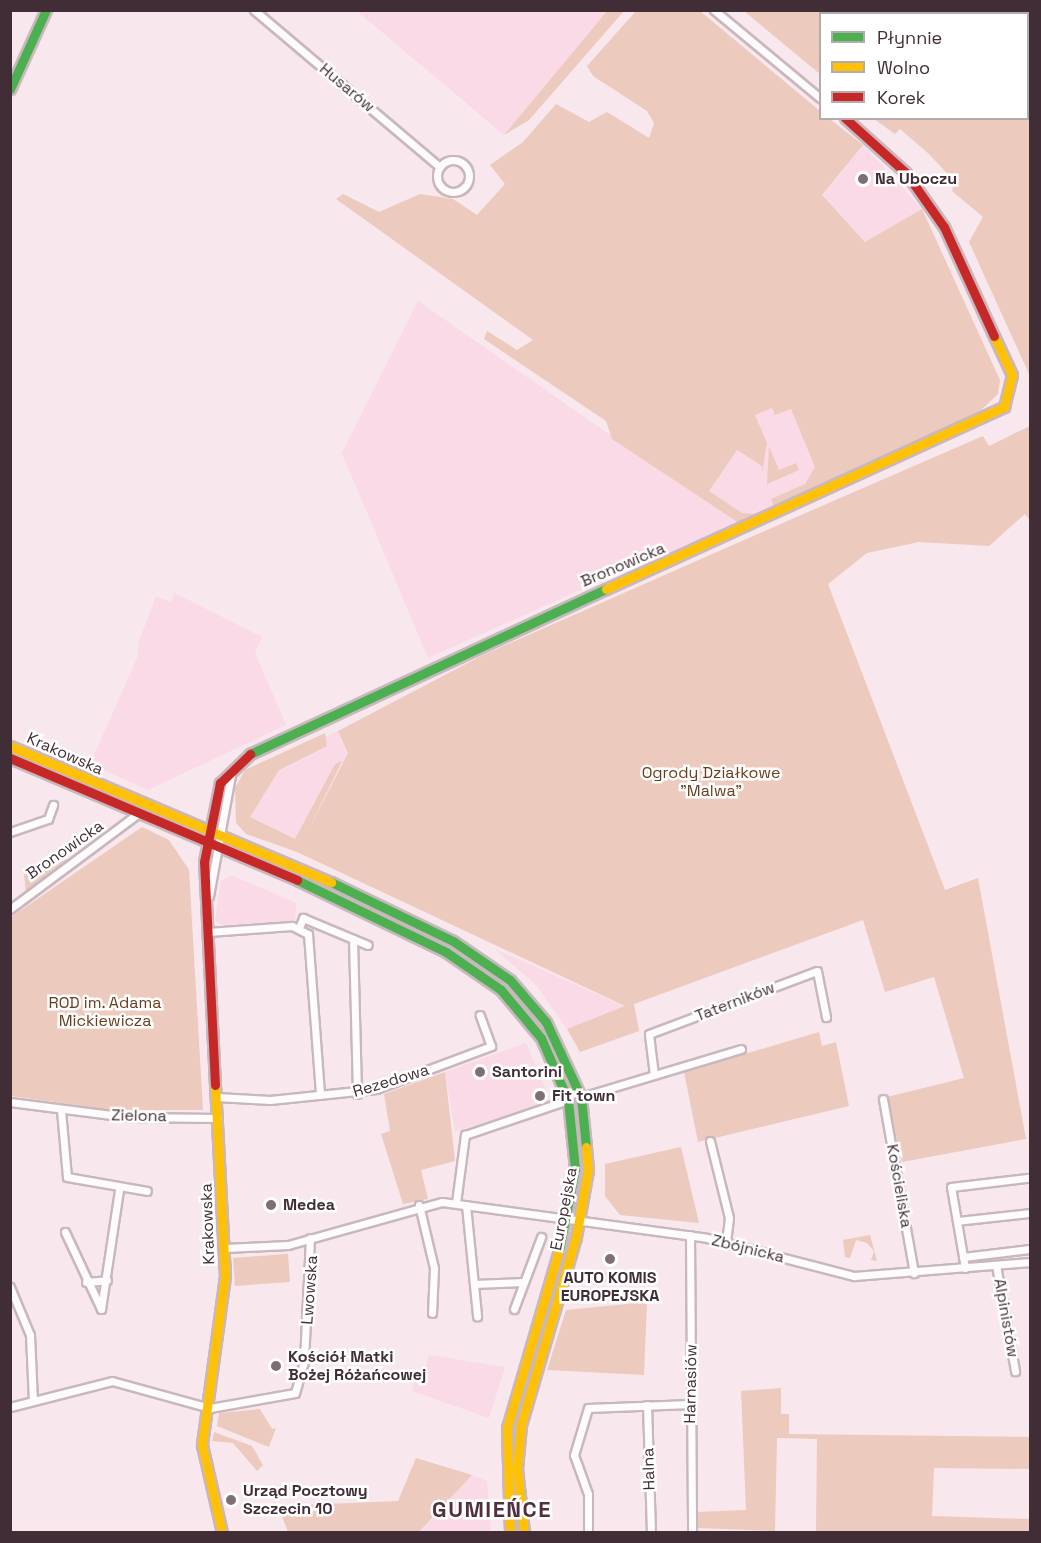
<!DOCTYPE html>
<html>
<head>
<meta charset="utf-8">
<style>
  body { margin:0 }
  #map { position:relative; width:1041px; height:1543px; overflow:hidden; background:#f8e7ed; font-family:"Space Grotesk",sans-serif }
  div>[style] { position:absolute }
  .built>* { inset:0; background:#fadae6 }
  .green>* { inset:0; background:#eccabd }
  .roads { filter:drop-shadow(2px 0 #c8b8be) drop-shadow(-2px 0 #c8b8be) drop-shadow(0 2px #c8b8be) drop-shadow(0 -2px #c8b8be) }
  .street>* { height:7px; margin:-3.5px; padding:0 3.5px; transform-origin:3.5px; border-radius:3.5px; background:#fefbfc }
  .street>.ring { margin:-3.5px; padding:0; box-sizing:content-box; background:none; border:7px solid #fefbfc; border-radius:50% }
  .fast>* { height:9px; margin:-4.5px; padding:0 4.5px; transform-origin:4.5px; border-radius:4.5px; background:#4caf50 }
  .slow>* { height:9px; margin:-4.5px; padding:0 4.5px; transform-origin:4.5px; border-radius:4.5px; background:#ffc107 }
  .jam>* { height:9px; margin:-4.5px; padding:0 4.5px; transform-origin:4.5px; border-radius:4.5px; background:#c62828 }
  .dots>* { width:16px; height:16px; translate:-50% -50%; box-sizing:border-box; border:3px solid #fff; border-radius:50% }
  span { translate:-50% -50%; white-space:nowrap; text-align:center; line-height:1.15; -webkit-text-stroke:5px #fff; paint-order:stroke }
  .street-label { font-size:16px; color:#402d35 }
  .poi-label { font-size:16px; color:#402d35; font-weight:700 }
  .left { translate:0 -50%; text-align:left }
  .park-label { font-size:16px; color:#6a3c1b }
  .district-label { font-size:22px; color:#532f3e; font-weight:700; letter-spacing:1.5px }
  .frame { position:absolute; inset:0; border:12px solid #402d35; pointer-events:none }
  .legend { position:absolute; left:819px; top:12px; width:210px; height:108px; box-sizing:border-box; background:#fff; border:2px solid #b3abae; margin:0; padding:8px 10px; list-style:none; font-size:18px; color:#402d35 }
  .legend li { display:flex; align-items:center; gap:12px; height:30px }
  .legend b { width:30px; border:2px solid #b3abae }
</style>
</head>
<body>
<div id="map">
  <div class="built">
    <i style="clip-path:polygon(357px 11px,607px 11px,504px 135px)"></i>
    <i style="clip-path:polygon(863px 145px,922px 209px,866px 242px,822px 196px)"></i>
    <i style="clip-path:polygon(418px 301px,695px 494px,779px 372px,827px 480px,739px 526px,616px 574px,428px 658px,342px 453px)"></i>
    <i style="clip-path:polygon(175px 593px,262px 637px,255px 653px,286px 725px,148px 790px,90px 764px,138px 656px,138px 644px,156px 596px,171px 602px)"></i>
    <i style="clip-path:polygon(338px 731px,348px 752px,297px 851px,239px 824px,244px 773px)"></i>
    <i style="clip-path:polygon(231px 875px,296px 903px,295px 921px,222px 925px,215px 920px,221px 881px)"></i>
    <i style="clip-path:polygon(495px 949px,626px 1007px,567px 1029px,536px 985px)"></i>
    <i style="clip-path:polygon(526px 1043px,551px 1102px,455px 1131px,445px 1072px)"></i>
    <i style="clip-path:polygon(429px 1355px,505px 1367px,489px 1418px,412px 1391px,414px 1382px,420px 1384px)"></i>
    <i style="clip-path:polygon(472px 1475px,487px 1481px,491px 1532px,420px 1532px)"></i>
  </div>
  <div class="green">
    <i style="clip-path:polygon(637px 10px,700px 11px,820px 111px,820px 118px,830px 119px,863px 145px,822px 195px,865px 242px,922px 209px,1000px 380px,998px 394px,979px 412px,774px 506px,771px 499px,805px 484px,815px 467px,791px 409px,775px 415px,772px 408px,755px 415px,767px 443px,762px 473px,762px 466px,737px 450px,709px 491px,742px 513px,755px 514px,739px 523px,612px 439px,606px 421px,484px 339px,487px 331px,517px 350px,533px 340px,336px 199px,343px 194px,379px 212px,420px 194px,453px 199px,477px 215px,505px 184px,490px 165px,523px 142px,556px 104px,589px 122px,607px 112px,649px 138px,654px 123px,647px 111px,593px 76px,587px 66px)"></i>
    <i style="clip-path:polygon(607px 11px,624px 11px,529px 120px,504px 135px)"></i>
    <i style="clip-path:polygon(744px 11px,1030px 11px,1030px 376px,969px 242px,983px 217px,952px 191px,954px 181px,929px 154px,900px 129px,895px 134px,874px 119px,1028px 118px,1028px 14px,820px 14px,820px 74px)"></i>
    <i style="clip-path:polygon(1030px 426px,1030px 520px,1025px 514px,989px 546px,919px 542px,867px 553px,828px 584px,945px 890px,978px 878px,1026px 1139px,902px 1162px,887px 1097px,964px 1078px,934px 977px,885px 992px,863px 920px,634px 1004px,639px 1031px,580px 1052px,567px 1029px,625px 1006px,297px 852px,246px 834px,236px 823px,235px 788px,245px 770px,325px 733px,327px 746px,279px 770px,250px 817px,295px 839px,335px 764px,342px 761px,307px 833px,348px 753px,338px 731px,483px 655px,801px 515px,983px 436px,989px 446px)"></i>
    <i style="clip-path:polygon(769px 447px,779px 470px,796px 463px,799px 470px,767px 484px)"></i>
    <i style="clip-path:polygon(142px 827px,169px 840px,189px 870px,203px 1110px,111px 1110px,11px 1096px,11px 917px)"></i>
    <i style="clip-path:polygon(71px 858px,27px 892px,26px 892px,24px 874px)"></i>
    <i style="clip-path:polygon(819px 1032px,822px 1046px,836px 1042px,849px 1106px,698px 1142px,684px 1072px)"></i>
    <i style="clip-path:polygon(445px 1072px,455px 1161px,421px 1170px,428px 1199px,403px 1204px,381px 1134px,390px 1131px,384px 1094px)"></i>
    <i style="clip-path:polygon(681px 1147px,699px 1223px,620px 1215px,605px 1196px,605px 1164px)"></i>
    <i style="clip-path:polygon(870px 1235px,877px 1261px,871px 1260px,874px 1251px,867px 1243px,856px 1240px,850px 1258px,845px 1257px,843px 1240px)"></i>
    <i style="clip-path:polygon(288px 1254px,290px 1282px,235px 1286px,233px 1258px)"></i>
    <i style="clip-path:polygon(634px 1270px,636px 1283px,624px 1284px,623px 1278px,592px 1285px,600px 1273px)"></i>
    <i style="clip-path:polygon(647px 1302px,644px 1375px,547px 1370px,566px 1310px)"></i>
    <i style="clip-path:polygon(781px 1388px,781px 1414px,789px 1414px,789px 1434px,1030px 1437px,1030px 1469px,934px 1468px,932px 1516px,1030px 1519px,1030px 1532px,816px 1532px,817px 1439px,777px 1438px,775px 1531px,698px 1528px,696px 1512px,746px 1510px,741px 1391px)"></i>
    <i style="clip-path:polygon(260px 1409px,272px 1429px,276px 1428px,269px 1447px,217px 1426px,219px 1413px)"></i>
    <i style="clip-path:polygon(214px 1432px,252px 1446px,263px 1465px,257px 1471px,233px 1443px,212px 1441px)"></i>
    <i style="clip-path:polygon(416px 1458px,472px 1475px,419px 1532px,288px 1532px,278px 1506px,398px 1501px)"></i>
  </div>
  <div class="roads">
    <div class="street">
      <i style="left:254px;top:10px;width:243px;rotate:40.2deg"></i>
      <i style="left:714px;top:10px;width:138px;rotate:39.7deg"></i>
      <i class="ring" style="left:437px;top:160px;width:25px;height:25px"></i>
      <i style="left:10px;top:832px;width:40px;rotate:-18.9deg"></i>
      <i style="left:48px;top:819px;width:15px;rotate:-70deg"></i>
      <i style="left:209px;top:896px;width:123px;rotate:-79.7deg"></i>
      <i style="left:10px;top:909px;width:157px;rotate:-36.7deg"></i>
      <i style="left:299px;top:928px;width:11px;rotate:-68deg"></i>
      <i style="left:303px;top:918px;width:70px;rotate:22.6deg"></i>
      <i style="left:208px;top:932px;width:84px;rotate:-4.1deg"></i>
      <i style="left:292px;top:926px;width:18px;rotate:27deg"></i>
      <i style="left:308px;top:934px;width:161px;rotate:85.7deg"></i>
      <i style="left:353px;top:939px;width:155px;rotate:88.5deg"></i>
      <i style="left:654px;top:1075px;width:41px;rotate:-97deg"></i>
      <i style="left:649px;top:1034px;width:179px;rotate:-20.6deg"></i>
      <i style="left:817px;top:971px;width:47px;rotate:78.9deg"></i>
      <i style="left:217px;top:1097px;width:53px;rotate:3.2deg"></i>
      <i style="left:270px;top:1100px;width:107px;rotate:-5.9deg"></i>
      <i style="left:376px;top:1089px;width:123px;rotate:-20.5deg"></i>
      <i style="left:491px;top:1046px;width:33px;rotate:-110deg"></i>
      <i style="left:581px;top:1097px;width:167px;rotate:-16.7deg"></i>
      <i style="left:883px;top:1099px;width:177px;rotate:79.9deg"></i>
      <i style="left:10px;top:1102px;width:118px;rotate:7.3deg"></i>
      <i style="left:127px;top:1117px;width:91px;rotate:0.6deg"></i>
      <i style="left:61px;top:1110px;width:67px;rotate:84.9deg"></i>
      <i style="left:67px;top:1177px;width:81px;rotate:9.9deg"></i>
      <i style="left:710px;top:1141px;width:79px;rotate:76.1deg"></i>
      <i style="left:729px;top:1218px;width:24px;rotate:97deg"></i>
      <i style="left:456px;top:1203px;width:69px;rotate:-82.5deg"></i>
      <i style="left:465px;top:1135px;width:109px;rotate:-18.8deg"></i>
      <i style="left:419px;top:1205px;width:65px;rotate:76.6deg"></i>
      <i style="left:434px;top:1268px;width:45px;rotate:92.5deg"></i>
      <i style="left:466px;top:1205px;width:112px;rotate:84.3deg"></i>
      <i style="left:957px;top:1221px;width:73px;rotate:-6.3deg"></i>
      <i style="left:65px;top:1232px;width:85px;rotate:64.9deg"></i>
      <i style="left:101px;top:1309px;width:120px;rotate:-81.4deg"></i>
      <i style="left:690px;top:1235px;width:297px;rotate:89.6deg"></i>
      <i style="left:225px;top:1248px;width:63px;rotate:-2.7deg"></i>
      <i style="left:288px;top:1245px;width:160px;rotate:-15.6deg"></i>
      <i style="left:442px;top:1202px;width:267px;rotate:7.7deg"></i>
      <i style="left:707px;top:1238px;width:152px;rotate:14.5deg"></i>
      <i style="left:854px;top:1276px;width:177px;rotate:-4.5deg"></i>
      <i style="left:963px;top:1257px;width:67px;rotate:-6.8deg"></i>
      <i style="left:996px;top:1265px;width:108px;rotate:79.8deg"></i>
      <i style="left:965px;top:1268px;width:82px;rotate:-99.8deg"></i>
      <i style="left:951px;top:1187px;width:77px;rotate:-6.8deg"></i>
      <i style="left:86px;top:1282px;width:21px;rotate:-5deg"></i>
      <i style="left:474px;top:1284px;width:50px;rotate:-2.3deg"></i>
      <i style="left:10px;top:1287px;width:52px;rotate:67.4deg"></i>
      <i style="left:30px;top:1335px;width:66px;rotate:87.4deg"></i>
      <i style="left:514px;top:1309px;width:77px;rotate:-69.4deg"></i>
      <i style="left:647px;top:1405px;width:127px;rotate:88.2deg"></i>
      <i style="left:10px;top:1407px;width:105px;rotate:-14.3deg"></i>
      <i style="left:112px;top:1381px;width:102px;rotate:15.4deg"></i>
      <i style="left:210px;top:1408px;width:86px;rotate:-10deg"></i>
      <i style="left:295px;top:1393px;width:33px;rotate:-74deg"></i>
      <i style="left:304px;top:1361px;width:123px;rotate:-87.2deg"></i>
      <i style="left:588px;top:1532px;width:38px;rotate:-90deg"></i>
      <i style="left:588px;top:1494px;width:41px;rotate:-109.7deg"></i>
      <i style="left:574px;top:1455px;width:49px;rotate:-73.4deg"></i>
      <i style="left:588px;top:1408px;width:102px;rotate:-2.2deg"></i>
    </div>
    <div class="fast">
      <i style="left:10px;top:89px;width:87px;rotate:-65.5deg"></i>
      <i style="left:250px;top:754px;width:392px;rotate:-24.9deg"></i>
      <i style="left:297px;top:880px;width:165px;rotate:25.8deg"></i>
      <i style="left:446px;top:952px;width:67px;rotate:34.6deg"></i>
      <i style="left:501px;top:990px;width:62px;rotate:50.2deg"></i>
      <i style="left:541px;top:1038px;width:68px;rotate:66.5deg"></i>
      <i style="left:568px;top:1100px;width:69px;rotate:84.2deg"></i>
      <i style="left:575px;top:1169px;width:83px;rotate:101.2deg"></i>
      <i style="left:331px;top:882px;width:136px;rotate:25.8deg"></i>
      <i style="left:453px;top:941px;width:69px;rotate:34.4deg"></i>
      <i style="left:510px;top:980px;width:55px;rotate:49.4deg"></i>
      <i style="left:546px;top:1022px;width:83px;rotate:65deg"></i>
      <i style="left:581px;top:1097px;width:50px;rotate:84.3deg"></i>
    </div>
    <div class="slow">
      <i style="left:606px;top:589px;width:438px;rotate:-24.6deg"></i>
      <i style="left:1004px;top:407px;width:33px;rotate:-76deg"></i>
      <i style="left:1012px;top:375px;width:43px;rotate:-114.8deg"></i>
      <i style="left:10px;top:746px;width:349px;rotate:23deg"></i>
      <i style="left:215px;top:1085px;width:191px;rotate:87deg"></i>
      <i style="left:225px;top:1276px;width:171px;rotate:97.8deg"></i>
      <i style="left:202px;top:1445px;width:89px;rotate:77.1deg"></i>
      <i style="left:510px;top:1532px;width:104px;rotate:-91.7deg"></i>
      <i style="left:507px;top:1428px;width:185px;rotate:-73.7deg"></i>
      <i style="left:524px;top:1532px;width:63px;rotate:-96.3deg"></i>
      <i style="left:517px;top:1469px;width:44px;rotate:-84.8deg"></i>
      <i style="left:521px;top:1425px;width:196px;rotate:-73.7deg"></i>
      <i style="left:576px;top:1237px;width:68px;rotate:-79.8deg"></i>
      <i style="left:588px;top:1170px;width:23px;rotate:-95deg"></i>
    </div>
    <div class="jam">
      <i style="left:845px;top:118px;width:82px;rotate:42deg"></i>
      <i style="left:906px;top:173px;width:66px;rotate:54.9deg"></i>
      <i style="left:944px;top:227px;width:120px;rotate:65.4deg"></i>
      <i style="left:10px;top:758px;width:312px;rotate:23deg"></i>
      <i style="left:215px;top:1085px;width:223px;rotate:-92.8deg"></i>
      <i style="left:204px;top:862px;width:81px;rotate:-78.6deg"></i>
      <i style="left:220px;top:783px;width:42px;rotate:-44deg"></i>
    </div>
  </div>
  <div class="dots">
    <i style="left:863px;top:179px;background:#806e75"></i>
    <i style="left:480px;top:1072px;background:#806e75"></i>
    <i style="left:540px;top:1096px;background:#806e75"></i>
    <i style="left:271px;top:1205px;background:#806e75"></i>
    <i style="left:610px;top:1259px;background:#806e75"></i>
    <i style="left:276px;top:1366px;background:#806e75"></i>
    <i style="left:231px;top:1500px;background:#806e75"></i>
  </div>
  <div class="street-label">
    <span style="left:347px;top:88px;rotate:40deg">Husarów</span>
    <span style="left:623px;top:565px;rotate:-23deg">Bronowicka</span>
    <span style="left:65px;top:754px;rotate:24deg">Krakowska</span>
    <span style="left:65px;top:850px;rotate:-35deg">Bronowicka</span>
    <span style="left:735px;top:1002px;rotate:-21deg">Taterników</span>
    <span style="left:391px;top:1081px;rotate:-17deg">Rezedowa</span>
    <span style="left:139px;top:1116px;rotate:1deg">Zielona</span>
    <span style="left:899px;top:1186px;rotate:80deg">Kościeliska</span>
    <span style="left:564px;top:1209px;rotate:-79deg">Europejska</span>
    <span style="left:208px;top:1224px;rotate:-92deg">Krakowska</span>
    <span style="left:748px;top:1249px;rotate:14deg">Zbójnicka</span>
    <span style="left:310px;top:1290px;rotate:-86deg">Lwowska</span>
    <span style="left:1006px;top:1318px;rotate:80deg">Alpinistów</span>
    <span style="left:691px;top:1384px;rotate:-89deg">Harnasiów</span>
    <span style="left:649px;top:1469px;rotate:-92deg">Halna</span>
  </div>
  <div class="poi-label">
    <span class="left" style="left:875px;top:179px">Na Uboczu</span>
    <span class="left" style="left:492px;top:1072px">Santorini</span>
    <span class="left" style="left:552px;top:1096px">Fit town</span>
    <span class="left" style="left:283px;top:1205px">Medea</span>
    <span style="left:610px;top:1287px">AUTO KOMIS<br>EUROPEJSKA</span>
    <span class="left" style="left:288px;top:1366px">Kościół Matki<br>Bożej Różańcowej</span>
    <span class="left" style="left:243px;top:1500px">Urząd Pocztowy<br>Szczecin 10</span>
  </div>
  <div class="park-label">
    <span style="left:711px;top:782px">Ogrody Działkowe<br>"Malwa"</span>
    <span style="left:105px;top:1012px">ROD im. Adama<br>Mickiewicza</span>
  </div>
  <div class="district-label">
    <span style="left:492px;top:1510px">GUMIEŃCE</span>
  </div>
  <div class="frame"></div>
  <ul class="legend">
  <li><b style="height:8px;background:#4caf50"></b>Płynnie</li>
  <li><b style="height:8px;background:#ffc107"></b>Wolno</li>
  <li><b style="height:8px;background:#c62828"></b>Korek</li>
  </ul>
</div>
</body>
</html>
